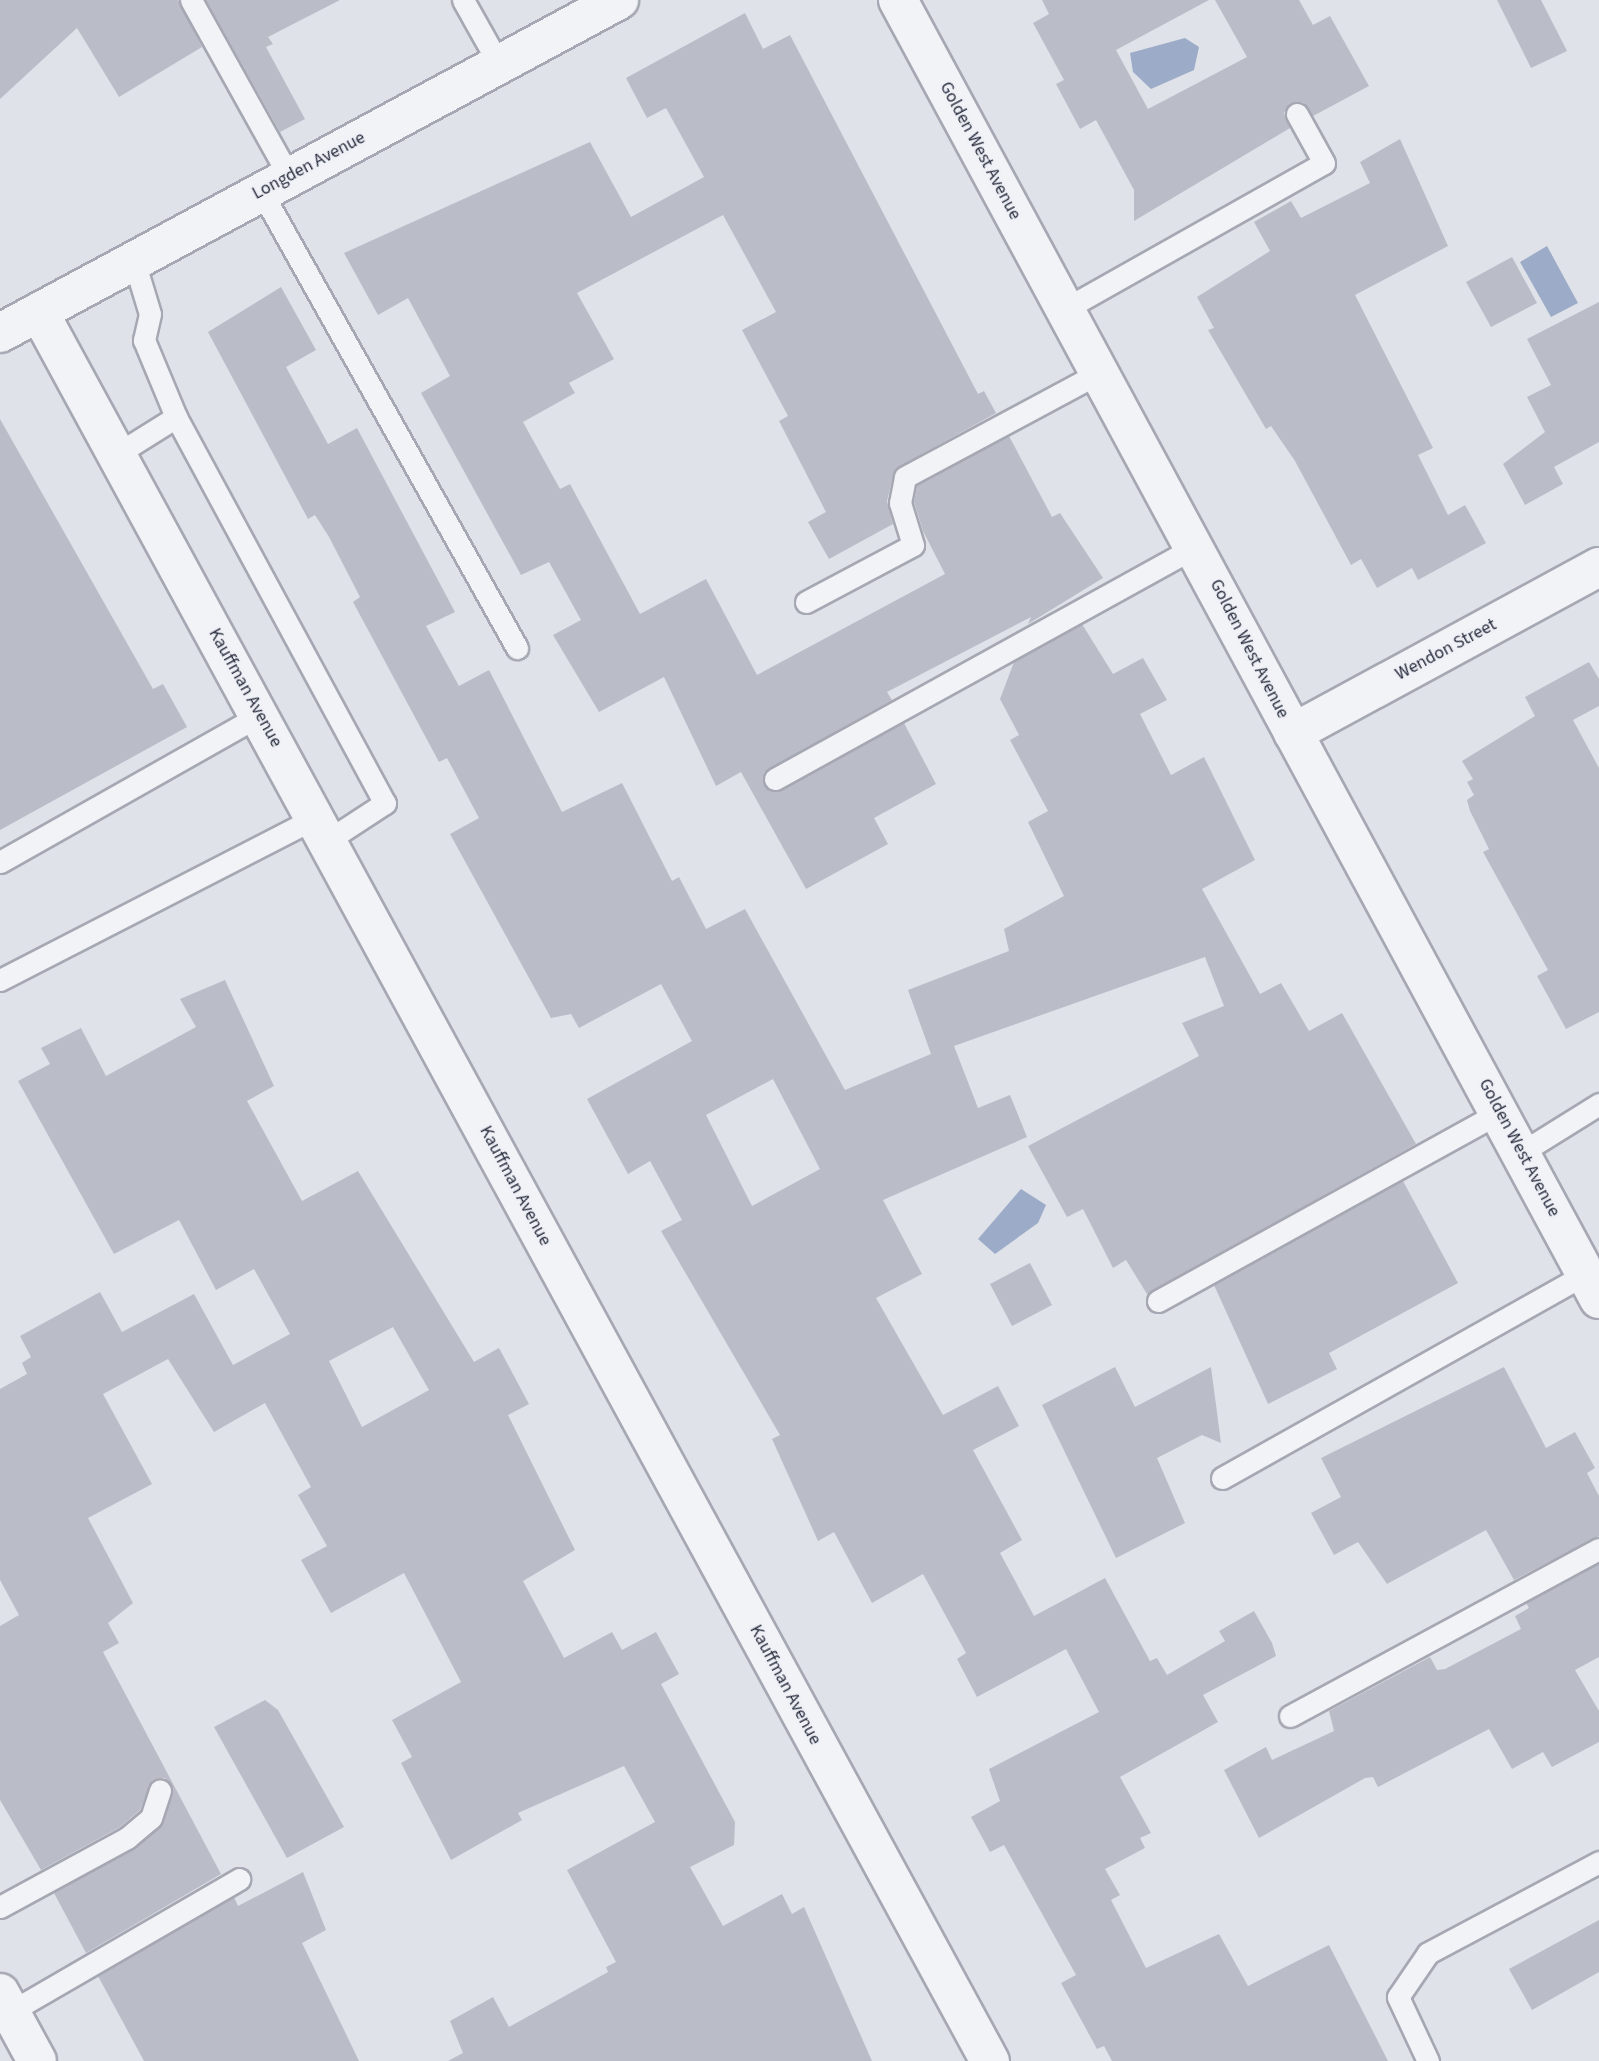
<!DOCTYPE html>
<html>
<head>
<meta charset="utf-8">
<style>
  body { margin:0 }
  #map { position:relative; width:1599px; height:2061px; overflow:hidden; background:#dfe2e8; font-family:"Source Sans 3",sans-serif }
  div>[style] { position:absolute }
  .water>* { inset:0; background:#9cabc7 }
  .building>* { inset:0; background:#babdc8 }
  .roads { filter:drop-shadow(2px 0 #a5a8b2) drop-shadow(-2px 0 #a5a8b2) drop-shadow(0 2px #a5a8b2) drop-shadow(0 -2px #a5a8b2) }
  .service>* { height:21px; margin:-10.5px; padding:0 10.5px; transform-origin:10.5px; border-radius:10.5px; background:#f2f3f7 }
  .minor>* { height:38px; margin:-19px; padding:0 19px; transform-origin:19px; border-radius:19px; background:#f2f3f7 }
  .tertiary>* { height:38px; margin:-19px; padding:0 19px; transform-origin:19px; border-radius:19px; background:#f2f3f7 }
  span { translate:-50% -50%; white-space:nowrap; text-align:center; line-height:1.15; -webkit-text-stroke:5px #eff1f6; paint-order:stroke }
  .street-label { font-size:18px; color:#292e3f }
</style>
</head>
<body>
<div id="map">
  <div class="water">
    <i style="clip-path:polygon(1185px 38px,1199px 47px,1194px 70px,1151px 89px,1133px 72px,1130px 53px)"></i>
    <i style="clip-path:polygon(1547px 246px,1578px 303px,1551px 317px,1520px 262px)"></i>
    <i style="clip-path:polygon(1021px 1189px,1046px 1205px,1038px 1223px,995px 1254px,978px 1239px)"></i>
  </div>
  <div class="building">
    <i style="clip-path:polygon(0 0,178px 0,202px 47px,119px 97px,77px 28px,0 99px)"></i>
    <i style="clip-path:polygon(206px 0,340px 0,268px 37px,273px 44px,266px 47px,305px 119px,280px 132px)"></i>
    <i style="clip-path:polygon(1042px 0,1209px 0,1116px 50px,1148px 109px,1247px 57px,1215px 0,1299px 0,1313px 25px,1330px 16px,1369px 86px,1313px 116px,1303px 102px,1290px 103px,1284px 113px,1290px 128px,1134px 221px,1134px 190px,1096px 120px,1080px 129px,1056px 84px,1064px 80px,1033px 23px,1049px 14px)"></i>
    <i style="clip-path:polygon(1497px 0,1541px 0,1567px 51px,1531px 68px)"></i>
    <i style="clip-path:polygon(745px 13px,763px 49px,790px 35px,978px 394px,984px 391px,996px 413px,895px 469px,887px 501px,893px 524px,829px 559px,808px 522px,826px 512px,779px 421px,788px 416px,742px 330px,776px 312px,723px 215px,577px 293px,614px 359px,569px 383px,575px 393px,523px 422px,560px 489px,570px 484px,640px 614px,706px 579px,757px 675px,945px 574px,923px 531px,914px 502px,917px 486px,1009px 436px,1052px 517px,1060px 513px,1103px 578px,1028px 624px,1031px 617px,887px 692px,892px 700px,764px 772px,764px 786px,781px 791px,904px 723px,936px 784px,874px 818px,888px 844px,806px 889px,741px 772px,716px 786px,664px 677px,599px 712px,553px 635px,581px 620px,549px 562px,521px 575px,421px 393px,450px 376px,408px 298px,378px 315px,344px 253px,590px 142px,631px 217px,704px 177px,666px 108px,647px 118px,626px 78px)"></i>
    <i style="clip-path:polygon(1400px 139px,1448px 246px,1355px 295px,1433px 448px,1418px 455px,1448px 515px,1465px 505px,1486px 543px,1418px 580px,1412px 568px,1377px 588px,1361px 559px,1351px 565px,1295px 461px,1271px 426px,1266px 429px,1208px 330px,1214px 328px,1197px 297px,1270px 251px,1254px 222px,1291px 201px,1301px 218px,1370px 183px,1360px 162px)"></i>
    <i style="clip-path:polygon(1512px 257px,1537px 303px,1491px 327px,1466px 282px)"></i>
    <i style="clip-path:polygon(evenodd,281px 287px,316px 350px,286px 367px,328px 444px,357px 428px,455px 612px,426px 626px,459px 686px,489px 670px,562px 812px,622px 783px,672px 881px,679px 877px,706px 929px,745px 909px,845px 1090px,931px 1054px,908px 990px,1009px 951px,1004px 929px,1064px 896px,1028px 822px,1048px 811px,1010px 740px,1019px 735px,1000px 699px,1014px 662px,1082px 624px,1113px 674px,1143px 658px,1167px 700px,1140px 714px,1171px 775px,1204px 757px,1255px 860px,1202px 889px,1260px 994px,1281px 983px,1309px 1031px,1342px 1013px,1416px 1144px,1147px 1294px,1126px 1260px,1113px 1268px,1083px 1209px,1067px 1217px,1028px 1146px,1199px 1056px,1182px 1023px,1224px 1006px,1205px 957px,954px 1046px,978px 1108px,1010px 1095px,1027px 1137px,883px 1200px,922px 1274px,876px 1298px,943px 1415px,998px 1386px,1019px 1426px,973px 1450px,1022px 1540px,1000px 1553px,1034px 1616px,1105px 1578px,1150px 1661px,1157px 1658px,1167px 1675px,1225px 1641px,1219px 1631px,1254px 1611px,1272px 1643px,1276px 1656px,1203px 1695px,1218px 1722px,1120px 1777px,1151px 1833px,1140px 1838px,1145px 1848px,1105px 1869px,1120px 1895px,1111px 1900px,1146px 1968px,1219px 1934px,1248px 1986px,1329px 1945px,1388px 2061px,1112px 2061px,1104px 2046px,1097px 2049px,1061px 1983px,1076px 1975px,1004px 1845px,990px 1852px,971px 1817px,1000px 1801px,989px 1769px,1099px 1712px,1066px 1649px,977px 1697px,957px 1659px,966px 1653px,923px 1574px,872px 1603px,834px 1532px,818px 1541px,772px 1439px,780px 1435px,661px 1231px,682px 1220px,650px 1161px,628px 1174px,587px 1099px,692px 1041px,661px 984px,579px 1028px,571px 1014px,551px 1018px,450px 834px,479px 818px,447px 758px,439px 762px,353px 602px,360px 597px,329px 537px,315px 515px,308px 519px,208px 332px,281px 287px,773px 1079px,820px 1169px,752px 1206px,706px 1115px,773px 1079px)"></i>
    <i style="clip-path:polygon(1599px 302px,1599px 442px,1554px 467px,1563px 484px,1525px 505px,1503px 464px,1545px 432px,1527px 397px,1551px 385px,1527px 339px)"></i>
    <i style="clip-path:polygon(0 419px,153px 689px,163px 684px,187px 727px,0 830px)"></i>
    <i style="clip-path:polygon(1589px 662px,1599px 679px,1599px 706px,1573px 720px,1599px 768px,1599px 1012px,1566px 1029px,1537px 976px,1548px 970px,1483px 852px,1489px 849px,1470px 811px,1467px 800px,1474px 795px,1467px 782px,1473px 779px,1462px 761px,1535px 716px,1525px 697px)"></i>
    <i style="clip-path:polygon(evenodd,225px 980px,274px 1086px,247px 1101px,302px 1201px,358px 1171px,474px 1362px,499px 1348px,529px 1404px,508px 1415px,575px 1550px,523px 1581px,564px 1658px,612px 1632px,622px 1650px,656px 1632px,679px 1674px,661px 1684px,735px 1822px,734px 1845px,690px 1867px,723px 1926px,782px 1894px,792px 1914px,804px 1907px,872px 2061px,448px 2061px,463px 2053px,450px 2021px,493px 1997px,509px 2027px,608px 1972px,606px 1967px,616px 1962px,567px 1870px,655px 1822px,624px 1766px,518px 1813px,522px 1820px,451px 1860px,401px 1763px,412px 1757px,392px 1720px,461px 1682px,404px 1573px,331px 1613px,301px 1560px,327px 1546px,298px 1495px,311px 1487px,265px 1403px,214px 1432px,168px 1359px,103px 1394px,152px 1484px,88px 1518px,133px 1603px,108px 1623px,119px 1643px,103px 1652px,221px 1874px,86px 1953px,54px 1893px,159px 1828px,173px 1788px,165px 1778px,152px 1780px,140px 1810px,120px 1827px,41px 1870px,0 1800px,0 1626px,19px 1615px,0 1580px,0 1389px,27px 1374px,22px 1363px,31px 1357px,20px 1336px,100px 1292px,122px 1332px,194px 1294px,233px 1365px,290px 1334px,254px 1269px,216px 1290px,179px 1220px,114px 1254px,18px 1081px,50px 1064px,41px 1048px,81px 1028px,106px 1076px,196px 1027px,180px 999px,225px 980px,393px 1327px,429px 1390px,362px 1427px,329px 1361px,393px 1327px)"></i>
    <i style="clip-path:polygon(1403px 1181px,1458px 1283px,1329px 1353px,1337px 1369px,1268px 1404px,1214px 1285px)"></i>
    <i style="clip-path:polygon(1030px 1263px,1052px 1305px,1012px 1326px,990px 1284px)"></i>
    <i style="clip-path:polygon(1115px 1367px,1135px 1407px,1211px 1367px,1221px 1443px,1202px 1435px,1157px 1458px,1185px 1523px,1116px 1558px,1042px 1405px)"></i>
    <i style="clip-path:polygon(1504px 1367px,1546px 1448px,1575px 1432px,1595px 1468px,1587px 1473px,1599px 1496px,1599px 1536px,1514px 1580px,1486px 1530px,1387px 1584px,1358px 1542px,1334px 1555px,1311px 1513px,1341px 1497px,1321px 1458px)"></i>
    <i style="clip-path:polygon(1599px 1564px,1599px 1657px,1575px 1670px,1599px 1711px,1599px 1742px,1552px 1767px,1543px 1752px,1512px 1769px,1489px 1729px,1378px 1787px,1373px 1777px,1365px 1778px,1259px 1838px,1224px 1770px,1266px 1747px,1272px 1760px,1334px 1731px,1329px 1711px,1430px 1657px,1437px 1670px,1445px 1669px,1521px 1629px,1515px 1616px,1529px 1608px,1526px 1603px)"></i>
    <i style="clip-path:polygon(265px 1700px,278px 1710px,344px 1827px,287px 1858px,214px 1727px)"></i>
    <i style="clip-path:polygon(303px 1872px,326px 1930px,302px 1943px,359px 2061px,144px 2061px,98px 1976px,234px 1897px,238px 1906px)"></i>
    <i style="clip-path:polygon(1599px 1920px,1599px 1972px,1532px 2010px,1509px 1969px)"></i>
  </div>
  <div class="roads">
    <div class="service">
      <i style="left:191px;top:0;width:201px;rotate:60.9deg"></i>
      <i style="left:463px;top:0;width:76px;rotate:60.7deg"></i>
      <i style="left:261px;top:191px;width:524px;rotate:60.74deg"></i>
      <i style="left:134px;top:261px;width:55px;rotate:73.2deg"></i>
      <i style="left:150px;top:314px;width:27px;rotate:103deg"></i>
      <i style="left:144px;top:340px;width:83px;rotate:67.4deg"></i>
      <i style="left:1065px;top:309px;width:297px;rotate:-29.4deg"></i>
      <i style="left:1324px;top:163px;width:56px;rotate:-118.9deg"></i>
      <i style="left:117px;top:454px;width:70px;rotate:-32.1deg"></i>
      <i style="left:176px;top:417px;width:439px;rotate:61.6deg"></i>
      <i style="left:385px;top:803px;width:69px;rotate:146.8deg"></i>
      <i style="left:806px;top:602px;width:121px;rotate:-28deg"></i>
      <i style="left:913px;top:545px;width:44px;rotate:-107.2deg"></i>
      <i style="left:900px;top:503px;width:26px;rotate:-79deg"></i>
      <i style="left:905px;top:477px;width:220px;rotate:-28.2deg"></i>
      <i style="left:775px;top:779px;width:482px;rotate:-28.9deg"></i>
      <i style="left:0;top:862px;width:299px;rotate:-29.5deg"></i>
      <i style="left:0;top:980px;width:354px;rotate:-27.2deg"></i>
      <i style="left:1522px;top:1152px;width:91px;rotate:-31.9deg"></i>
      <i style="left:1158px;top:1301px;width:392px;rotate:-28.9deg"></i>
      <i style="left:1222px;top:1478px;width:417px;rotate:-29.3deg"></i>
      <i style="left:1290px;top:1716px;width:351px;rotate:-28.4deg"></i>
      <i style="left:0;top:1907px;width:145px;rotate:-28.5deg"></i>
      <i style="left:127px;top:1838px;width:31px;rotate:-40deg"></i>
      <i style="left:151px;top:1818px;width:29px;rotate:-72deg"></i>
      <i style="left:10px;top:2012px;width:265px;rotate:-30.1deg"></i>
      <i style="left:1428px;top:2061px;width:71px;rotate:-115.1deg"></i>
      <i style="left:1398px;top:1997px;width:53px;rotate:-55.7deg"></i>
      <i style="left:1428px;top:1953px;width:194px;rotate:-28deg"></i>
    </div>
    <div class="minor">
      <i style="left:39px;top:312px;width:1991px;rotate:61.47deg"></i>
      <i style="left:1293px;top:733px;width:348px;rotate:-28.5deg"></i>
      <i style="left:0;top:1993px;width:77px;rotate:61.4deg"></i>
    </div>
    <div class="tertiary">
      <i style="left:898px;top:0;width:1476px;rotate:61.65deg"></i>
      <i style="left:0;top:333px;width:703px;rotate:-28.28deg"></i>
    </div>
  </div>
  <div class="street-label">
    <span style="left:980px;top:151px;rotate:62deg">Golden West Avenue</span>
    <span style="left:309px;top:166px;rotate:-28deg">Longden Avenue</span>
    <span style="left:1249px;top:649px;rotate:63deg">Golden West Avenue</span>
    <span style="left:1446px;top:650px;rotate:-28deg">Wendon Street</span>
    <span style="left:245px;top:688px;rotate:61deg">Kauffman Avenue</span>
    <span style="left:1519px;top:1148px;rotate:62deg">Golden West Avenue</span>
    <span style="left:515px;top:1186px;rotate:62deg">Kauffman Avenue</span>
    <span style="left:785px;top:1685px;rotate:62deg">Kauffman Avenue</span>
  </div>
</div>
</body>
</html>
